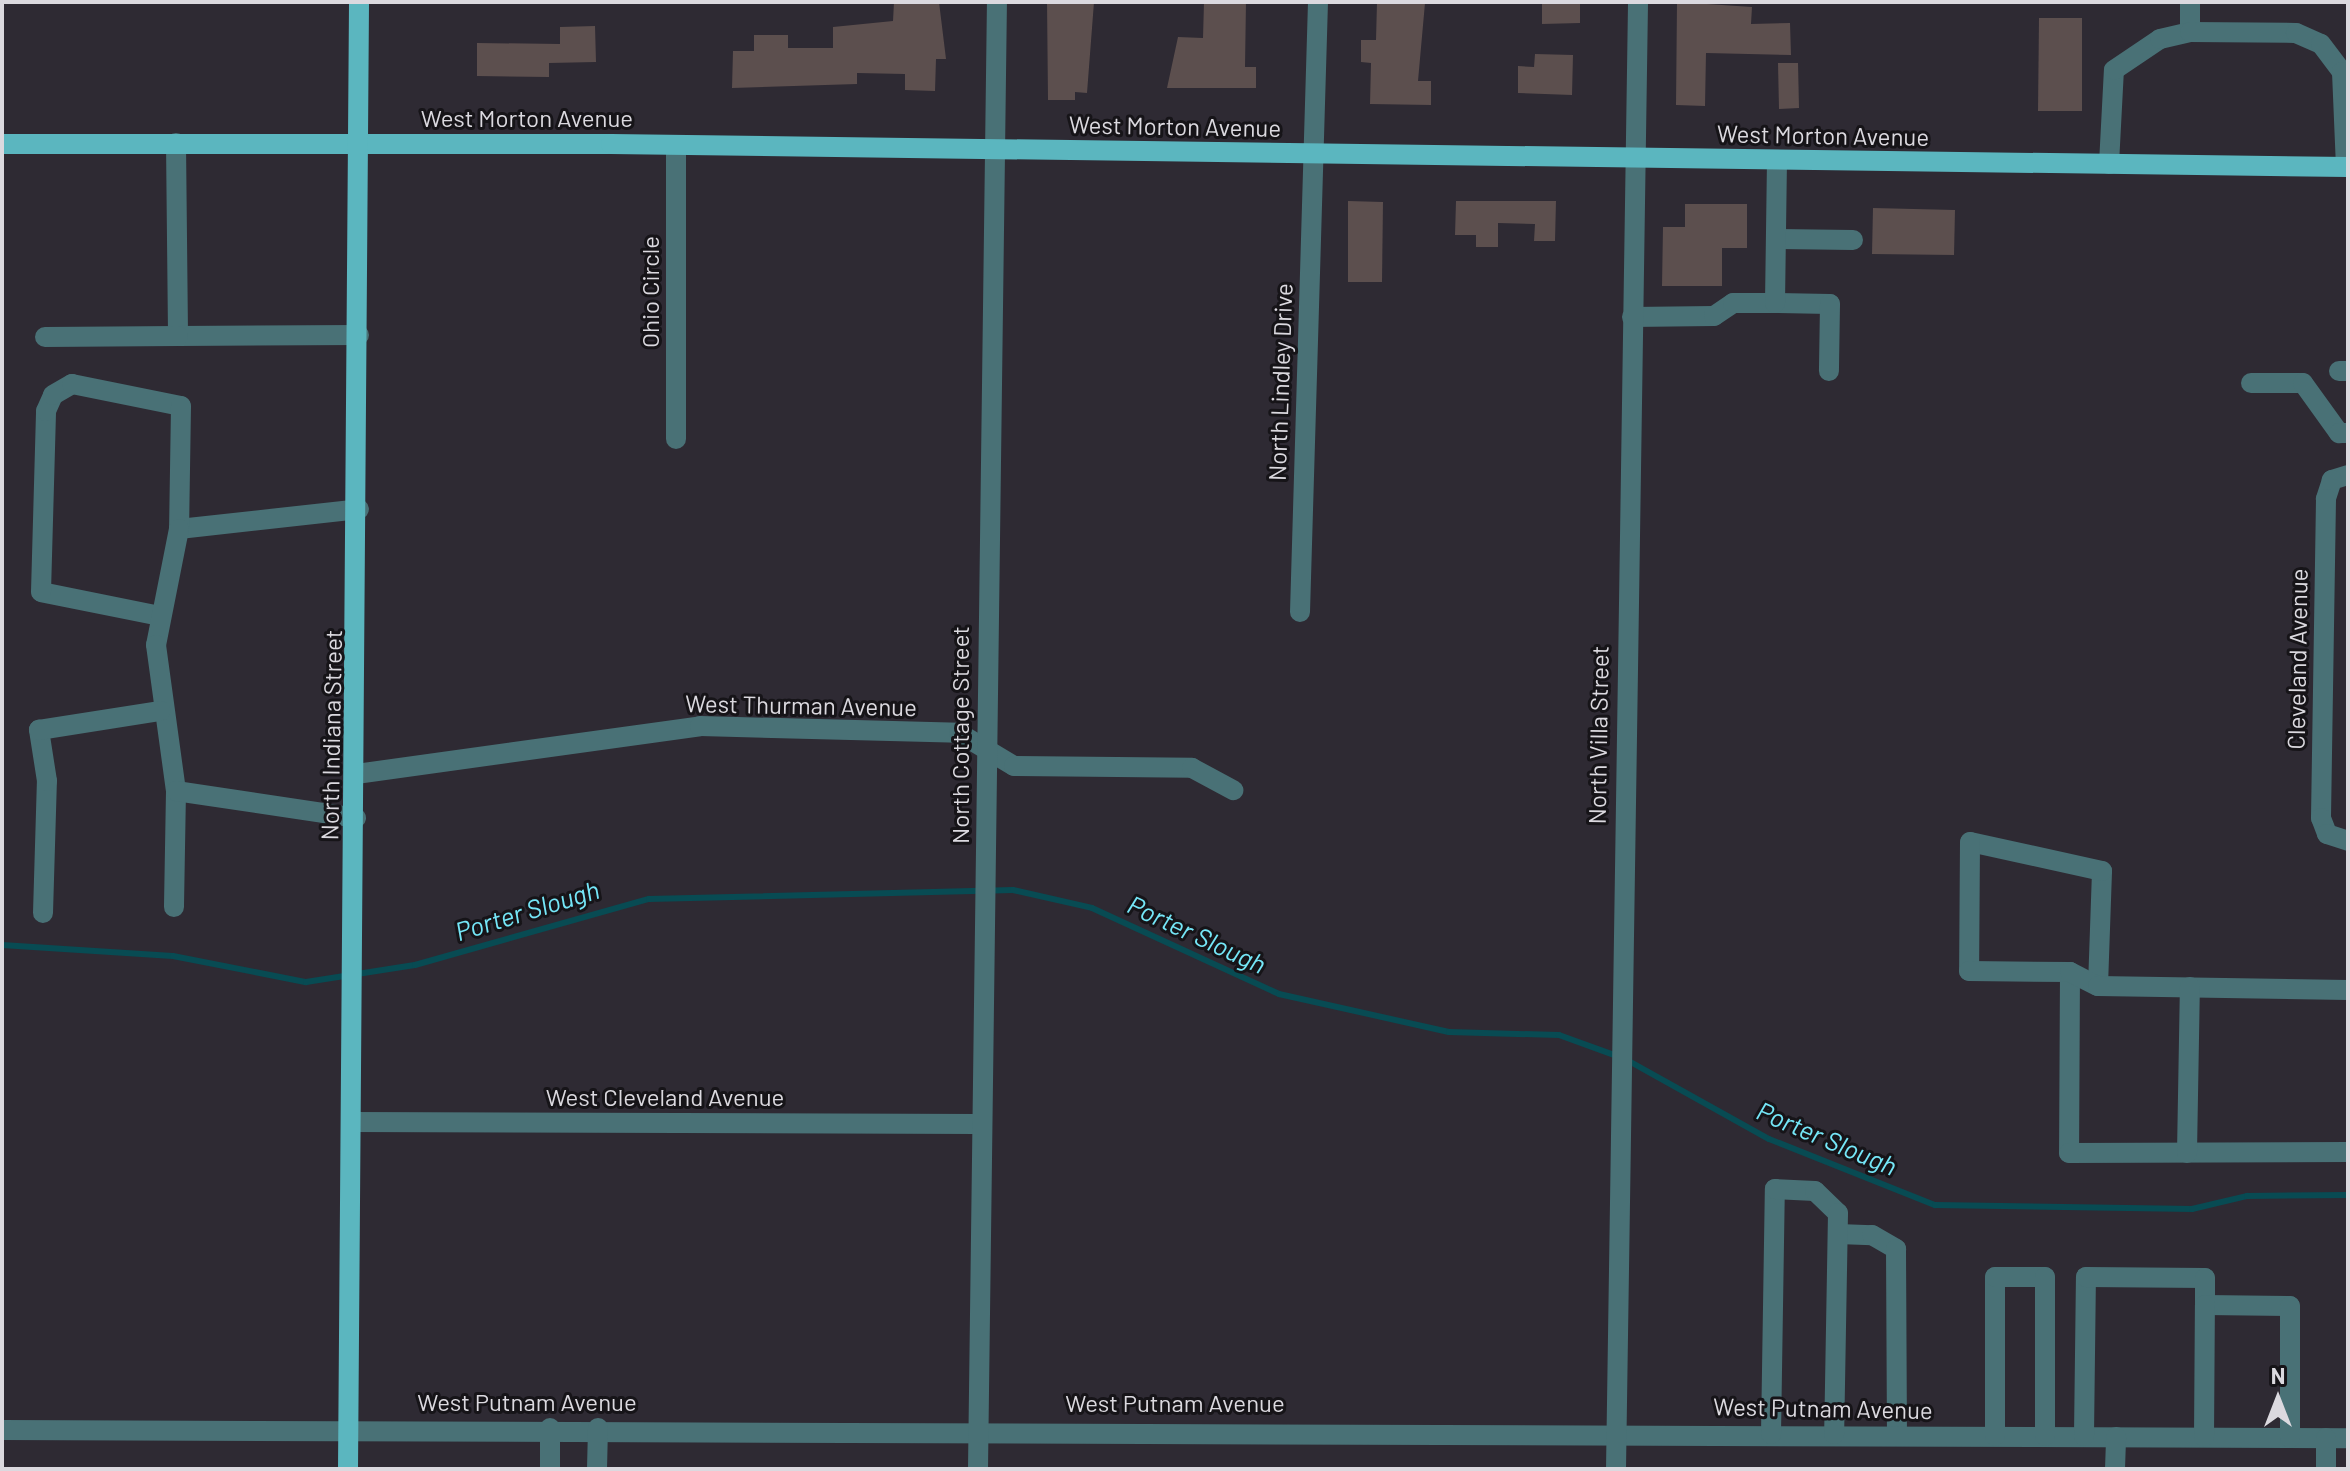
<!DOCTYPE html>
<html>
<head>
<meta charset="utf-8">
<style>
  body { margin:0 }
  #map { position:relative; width:2350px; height:1471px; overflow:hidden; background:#2e2a33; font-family:Barlow,sans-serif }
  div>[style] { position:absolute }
  .stream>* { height:6px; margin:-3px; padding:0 3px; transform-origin:3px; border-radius:3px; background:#084b53 }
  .building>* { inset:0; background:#5c4f4e }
  .minor>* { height:20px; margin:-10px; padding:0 10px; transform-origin:10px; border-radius:10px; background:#497176 }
  .major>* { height:20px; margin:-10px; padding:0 10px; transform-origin:10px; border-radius:10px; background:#5bb6bf }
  span { translate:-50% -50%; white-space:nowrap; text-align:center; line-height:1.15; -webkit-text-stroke:6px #161418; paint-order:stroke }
  .street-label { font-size:24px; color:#dbd9df }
  .water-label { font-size:26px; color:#75e7f8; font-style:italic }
  .frame { position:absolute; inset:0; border:4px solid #dbd9df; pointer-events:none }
  .north { position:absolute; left:2238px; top:1359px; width:80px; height:80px; -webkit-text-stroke:6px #161418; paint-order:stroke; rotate:0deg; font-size:22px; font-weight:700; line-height:32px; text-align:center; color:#dbd9df }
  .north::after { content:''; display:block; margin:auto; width:28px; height:36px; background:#dbd9df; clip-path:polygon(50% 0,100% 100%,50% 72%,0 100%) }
</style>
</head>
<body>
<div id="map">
  <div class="stream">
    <i style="left:2px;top:945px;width:171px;rotate:3.7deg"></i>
    <i style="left:173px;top:956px;width:136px;rotate:11.1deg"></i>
    <i style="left:306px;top:982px;width:110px;rotate:-8.9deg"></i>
    <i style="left:415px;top:965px;width:243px;rotate:-15.8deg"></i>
    <i style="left:649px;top:899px;width:364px;rotate:-1.4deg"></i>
    <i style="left:1013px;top:890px;width:81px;rotate:12.8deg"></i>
    <i style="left:1092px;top:908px;width:206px;rotate:24.7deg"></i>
    <i style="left:1279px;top:994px;width:174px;rotate:12.6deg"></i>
    <i style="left:1449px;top:1032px;width:110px;rotate:1.6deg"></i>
    <i style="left:1559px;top:1035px;width:62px;rotate:19.9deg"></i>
    <i style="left:1627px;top:1060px;width:162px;rotate:29.1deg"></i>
    <i style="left:1769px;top:1139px;width:179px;rotate:21.7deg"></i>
    <i style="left:1935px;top:1205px;width:257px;rotate:0.9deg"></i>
    <i style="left:2192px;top:1209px;width:57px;rotate:-13.3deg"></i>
    <i style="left:2247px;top:1196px;width:101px;rotate:-0.6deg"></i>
  </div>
  <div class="building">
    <i style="clip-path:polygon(894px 2px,939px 2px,946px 59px,936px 59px,935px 91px,905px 90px,905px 74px,857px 73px,857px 84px,732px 88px,733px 51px,754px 51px,754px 35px,788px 35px,788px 48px,833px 48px,833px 27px,893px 21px)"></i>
    <i style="clip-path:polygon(1047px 2px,1094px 2px,1087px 93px,1075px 92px,1075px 100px,1048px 100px)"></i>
    <i style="clip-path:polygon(1204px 2px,1246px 2px,1245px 67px,1256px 67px,1256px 88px,1167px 88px,1178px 37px,1203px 38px)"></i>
    <i style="clip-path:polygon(1377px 2px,1425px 3px,1418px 81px,1431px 81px,1431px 105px,1370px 104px,1371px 63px,1361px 62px,1361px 40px,1376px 40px)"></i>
    <i style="clip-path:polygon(1542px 2px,1580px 2px,1580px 23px,1542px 24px)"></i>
    <i style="clip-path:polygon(1677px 2px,1752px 7px,1751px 24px,1790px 23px,1791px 55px,1706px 53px,1705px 106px,1676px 105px)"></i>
    <i style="clip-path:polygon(2039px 18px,2082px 18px,2082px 111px,2038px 111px)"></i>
    <i style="clip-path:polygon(595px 26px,596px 62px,549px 63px,549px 77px,477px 76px,477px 43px,560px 44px,560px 27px)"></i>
    <i style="clip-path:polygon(1535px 54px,1573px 55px,1572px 95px,1518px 93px,1518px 66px,1534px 67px)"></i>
    <i style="clip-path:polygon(1778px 63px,1798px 63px,1799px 108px,1779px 109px)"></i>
    <i style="clip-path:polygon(1348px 201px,1383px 202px,1382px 282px,1348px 282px)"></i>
    <i style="clip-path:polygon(1456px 201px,1556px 201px,1555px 241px,1534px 241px,1535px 224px,1498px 223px,1498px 247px,1476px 247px,1476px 235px,1455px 235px)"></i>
    <i style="clip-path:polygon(1685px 204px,1747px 204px,1747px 248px,1722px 248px,1722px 286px,1662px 286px,1663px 227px,1685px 227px)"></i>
    <i style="clip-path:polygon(1873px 208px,1955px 210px,1954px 255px,1872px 254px)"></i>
  </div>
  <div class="minor">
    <i style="left:2190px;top:2px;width:30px;rotate:90deg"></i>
    <i style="left:176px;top:143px;width:193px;rotate:89.4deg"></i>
    <i style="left:178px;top:336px;width:181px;rotate:-0.3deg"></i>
    <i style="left:676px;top:145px;width:294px;rotate:90deg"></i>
    <i style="left:2109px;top:164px;width:94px;rotate:-87deg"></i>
    <i style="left:2114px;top:70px;width:55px;rotate:-34deg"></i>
    <i style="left:2160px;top:39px;width:31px;rotate:-13deg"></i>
    <i style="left:2190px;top:32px;width:106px;rotate:0.5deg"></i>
    <i style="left:2296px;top:33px;width:27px;rotate:24deg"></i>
    <i style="left:2321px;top:44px;width:35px;rotate:53deg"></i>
    <i style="left:2342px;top:72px;width:95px;rotate:87.6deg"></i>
    <i style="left:1776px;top:239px;width:77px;rotate:0.7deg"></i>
    <i style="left:1775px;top:303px;width:55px;rotate:1deg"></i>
    <i style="left:1830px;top:304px;width:67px;rotate:90.9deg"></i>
    <i style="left:1632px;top:317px;width:82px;rotate:-0.7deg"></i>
    <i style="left:1714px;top:316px;width:23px;rotate:-34deg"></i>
    <i style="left:1733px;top:303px;width:42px"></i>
    <i style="left:1775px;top:303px;width:143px;rotate:-89.2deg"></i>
    <i style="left:45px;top:337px;width:133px;rotate:-0.4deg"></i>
    <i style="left:2339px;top:371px;width:9px"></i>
    <i style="left:2251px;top:383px;width:52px"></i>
    <i style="left:2303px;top:383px;width:62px;rotate:54.2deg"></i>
    <i style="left:2339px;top:433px;width:9px"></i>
    <i style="left:2348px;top:475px;width:17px;rotate:163deg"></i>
    <i style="left:2332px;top:480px;width:20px;rotate:108deg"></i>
    <i style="left:2326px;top:499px;width:319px;rotate:90.9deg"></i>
    <i style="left:2321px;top:818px;width:17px;rotate:69deg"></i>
    <i style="left:2327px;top:834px;width:22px;rotate:18deg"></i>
    <i style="left:179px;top:529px;width:181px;rotate:-6.3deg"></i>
    <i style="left:1300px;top:612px;width:610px;rotate:-88.31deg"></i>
    <i style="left:160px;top:616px;width:121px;rotate:-168.6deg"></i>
    <i style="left:41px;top:592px;width:181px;rotate:-88.4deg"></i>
    <i style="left:46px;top:411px;width:17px;rotate:-66deg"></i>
    <i style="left:53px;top:395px;width:22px;rotate:-30deg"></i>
    <i style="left:72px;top:384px;width:111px;rotate:11.4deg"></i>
    <i style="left:181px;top:406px;width:123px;rotate:90.9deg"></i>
    <i style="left:179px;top:529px;width:118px;rotate:101.2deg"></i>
    <i style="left:156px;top:645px;width:147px;rotate:82.2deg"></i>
    <i style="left:176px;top:791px;width:116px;rotate:91deg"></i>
    <i style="left:356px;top:774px;width:347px;rotate:-7.9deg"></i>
    <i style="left:700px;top:726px;width:259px;rotate:1.5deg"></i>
    <i style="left:959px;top:733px;width:64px;rotate:31deg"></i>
    <i style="left:1014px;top:766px;width:178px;rotate:0.6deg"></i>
    <i style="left:1192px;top:768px;width:47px;rotate:28.2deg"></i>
    <i style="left:176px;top:791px;width:182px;rotate:8.5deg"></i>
    <i style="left:43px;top:913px;width:132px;rotate:-88.3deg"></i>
    <i style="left:47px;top:781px;width:52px;rotate:-98.9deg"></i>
    <i style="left:39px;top:730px;width:123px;rotate:-8.9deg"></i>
    <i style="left:2070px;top:972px;width:181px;rotate:90.3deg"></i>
    <i style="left:2069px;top:1153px;width:279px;rotate:-0.2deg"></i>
    <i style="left:2098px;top:986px;width:115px;rotate:-88deg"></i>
    <i style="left:2102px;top:871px;width:135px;rotate:-167.6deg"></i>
    <i style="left:1970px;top:842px;width:129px;rotate:90.4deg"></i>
    <i style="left:1969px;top:971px;width:101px;rotate:0.6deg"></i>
    <i style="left:2070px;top:972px;width:31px;rotate:27deg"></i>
    <i style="left:2098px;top:986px;width:250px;rotate:0.9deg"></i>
    <i style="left:351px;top:1122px;width:627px;rotate:0.18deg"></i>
    <i style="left:2187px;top:1153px;width:166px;rotate:-89deg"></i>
    <i style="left:1838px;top:1234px;width:34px;rotate:2deg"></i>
    <i style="left:1872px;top:1235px;width:28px;rotate:30deg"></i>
    <i style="left:1896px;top:1249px;width:186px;rotate:89.7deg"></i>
    <i style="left:2px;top:1430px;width:2346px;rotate:0.2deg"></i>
    <i style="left:1771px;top:1434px;width:245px;rotate:-89.1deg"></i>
    <i style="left:1775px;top:1189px;width:40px;rotate:2.9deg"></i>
    <i style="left:1815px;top:1191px;width:32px;rotate:44deg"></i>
    <i style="left:1838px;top:1213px;width:221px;rotate:91deg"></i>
    <i style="left:1995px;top:1436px;width:159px;rotate:-90deg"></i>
    <i style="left:1995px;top:1277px;width:50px"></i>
    <i style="left:2045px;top:1277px;width:159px;rotate:90deg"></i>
    <i style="left:2084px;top:1436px;width:159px;rotate:-89.3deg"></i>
    <i style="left:2086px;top:1277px;width:119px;rotate:0.5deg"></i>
    <i style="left:2205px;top:1278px;width:27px;rotate:90deg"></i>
    <i style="left:2205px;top:1305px;width:85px;rotate:0.7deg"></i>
    <i style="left:2290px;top:1306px;width:132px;rotate:90deg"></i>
    <i style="left:2204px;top:1437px;width:132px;rotate:-89.6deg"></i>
    <i style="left:550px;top:1469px;width:41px;rotate:-90deg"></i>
    <i style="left:597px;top:1469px;width:41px;rotate:-88.6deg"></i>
    <i style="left:978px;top:1469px;width:1467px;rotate:-89.26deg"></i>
    <i style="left:1616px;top:1469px;width:1467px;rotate:-89.14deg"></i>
    <i style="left:2115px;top:1469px;width:32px;rotate:-88deg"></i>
    <i style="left:2326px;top:1469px;width:31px;rotate:-90deg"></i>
  </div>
  <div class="major">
    <i style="left:2px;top:144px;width:609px"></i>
    <i style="left:611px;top:144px;width:1737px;rotate:0.76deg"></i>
    <i style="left:348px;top:1469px;width:1467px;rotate:-89.57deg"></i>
  </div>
  <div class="street-label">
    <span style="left:527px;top:118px">West Morton Avenue</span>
    <span style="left:1175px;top:126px;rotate:1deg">West Morton Avenue</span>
    <span style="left:1823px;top:135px;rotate:1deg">West Morton Avenue</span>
    <span style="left:650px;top:292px;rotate:-90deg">Ohio Circle</span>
    <span style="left:1280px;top:382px;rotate:-88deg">North Lindley Drive</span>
    <span style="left:2297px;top:659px;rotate:-89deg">Cleveland Avenue</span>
    <span style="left:801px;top:705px;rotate:1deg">West Thurman Avenue</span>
    <span style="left:331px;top:735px;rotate:-89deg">North Indiana Street</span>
    <span style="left:960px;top:735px;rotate:-90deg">North Cottage Street</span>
    <span style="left:1598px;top:735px;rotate:-89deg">North Villa Street</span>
    <span style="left:665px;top:1097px">West Cleveland Avenue</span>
    <span style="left:527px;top:1402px">West Putnam Avenue</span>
    <span style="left:1175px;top:1403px">West Putnam Avenue</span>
    <span style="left:1823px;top:1408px;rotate:1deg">West Putnam Avenue</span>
  </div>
  <div class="water-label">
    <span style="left:527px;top:910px;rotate:-17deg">Porter Slough</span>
    <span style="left:1197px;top:934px;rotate:25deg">Porter Slough</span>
    <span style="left:1827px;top:1138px;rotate:23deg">Porter Slough</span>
  </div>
  <div class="frame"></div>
  <div class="north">N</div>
</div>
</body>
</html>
